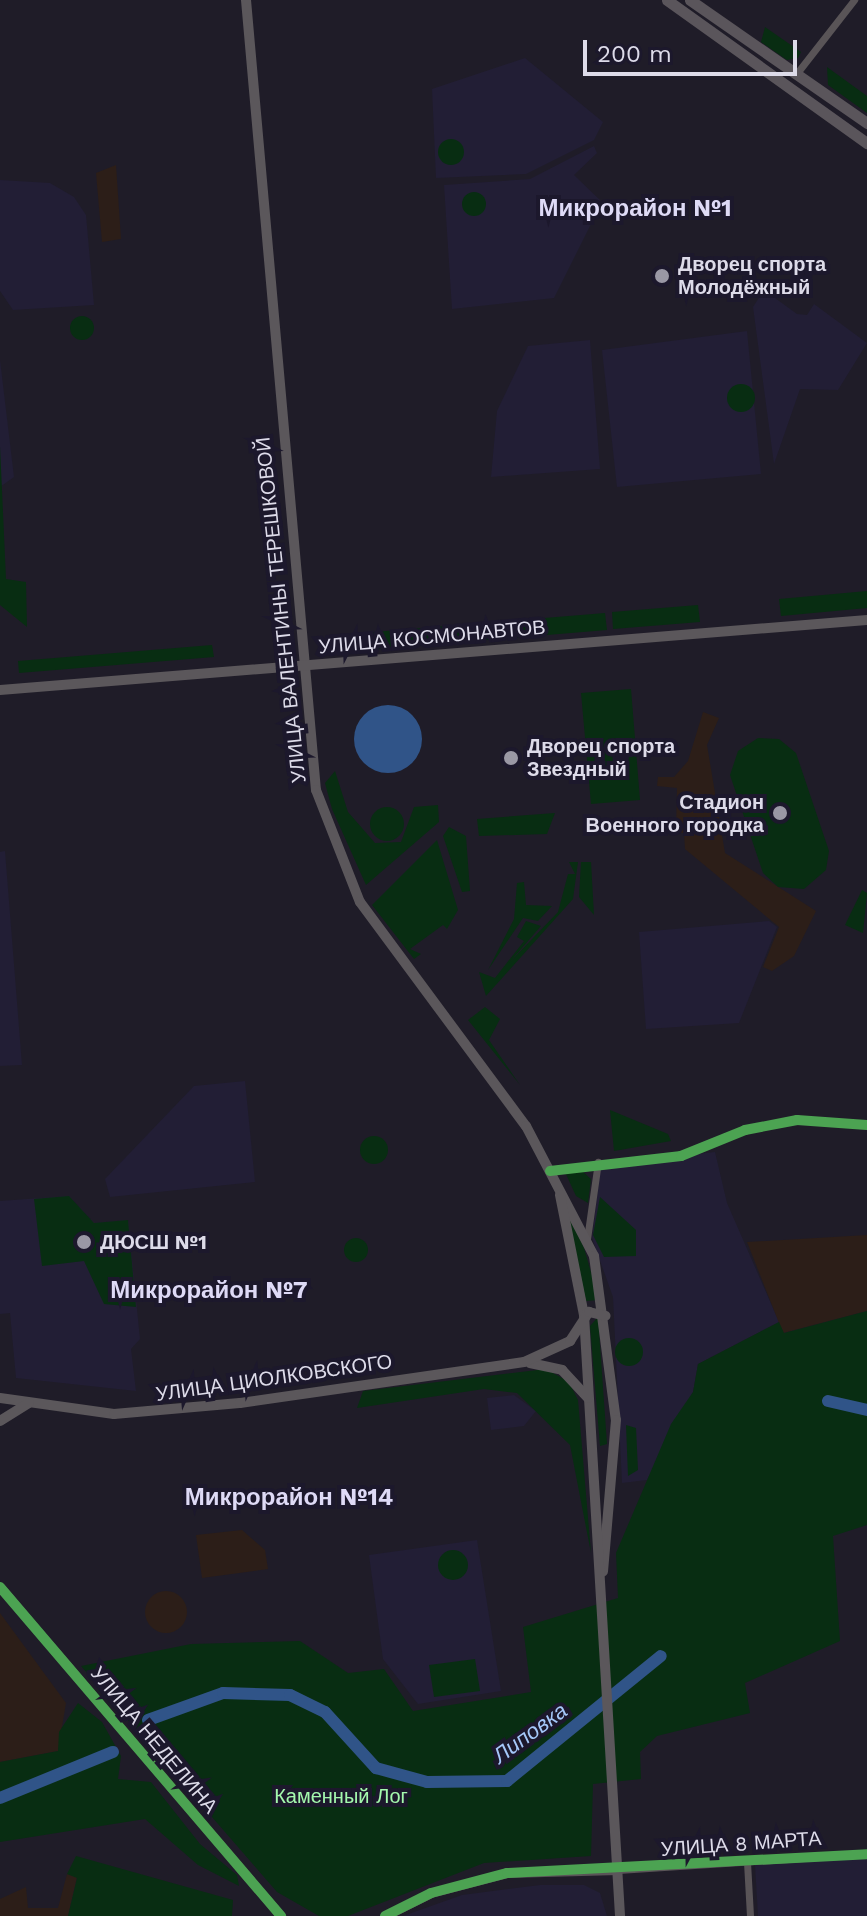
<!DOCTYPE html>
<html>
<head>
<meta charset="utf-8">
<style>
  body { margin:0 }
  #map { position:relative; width:867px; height:1916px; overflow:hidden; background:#1f1c28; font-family:"Work Sans",sans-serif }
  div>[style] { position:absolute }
  .built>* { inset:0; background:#221e35 }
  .industrial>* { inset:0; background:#2c1e18 }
  .round { border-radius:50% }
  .green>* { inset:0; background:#082d12 }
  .water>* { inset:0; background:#305488 }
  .river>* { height:12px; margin:-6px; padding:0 6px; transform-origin:6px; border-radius:6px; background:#305488 }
  .minor>* { height:7px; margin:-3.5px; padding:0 3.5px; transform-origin:3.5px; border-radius:3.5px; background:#595457 }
  .tertiary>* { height:9px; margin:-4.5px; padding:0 4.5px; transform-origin:4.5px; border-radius:4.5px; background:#595457 }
  .secondary>* { height:10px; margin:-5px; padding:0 5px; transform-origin:5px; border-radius:5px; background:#5b575b }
  .primary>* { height:11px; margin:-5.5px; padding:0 5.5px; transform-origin:5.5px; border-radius:5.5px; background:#5a555b }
  .cycleway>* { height:10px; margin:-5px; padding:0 5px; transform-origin:5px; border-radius:5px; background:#4ca352 }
  .dots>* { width:22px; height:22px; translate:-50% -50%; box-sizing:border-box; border:4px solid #1c182c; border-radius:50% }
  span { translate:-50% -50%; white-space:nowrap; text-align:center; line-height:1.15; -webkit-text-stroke:8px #1c182c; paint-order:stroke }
  .poi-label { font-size:20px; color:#dddbe9; font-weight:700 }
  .left { translate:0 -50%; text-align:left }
  .right { translate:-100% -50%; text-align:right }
  .street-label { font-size:20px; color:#dddbe9 }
  .park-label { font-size:20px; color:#a4f8ad }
  .water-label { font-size:22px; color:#a5c8f9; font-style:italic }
  .quarter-label { font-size:24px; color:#dedaf6; font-weight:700 }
  .scale { position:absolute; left:583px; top:40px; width:214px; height:36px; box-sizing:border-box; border:4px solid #dddbe9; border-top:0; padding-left:10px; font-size:24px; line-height:28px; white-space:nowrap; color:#dddbe9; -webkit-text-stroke:6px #1c182c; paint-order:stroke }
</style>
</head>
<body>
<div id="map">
  <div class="built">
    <i style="clip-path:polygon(525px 58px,603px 122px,594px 140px,526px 174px,436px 178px,432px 89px)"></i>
    <i style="clip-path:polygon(594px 146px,597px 153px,574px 175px,602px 202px,554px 298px,452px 309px,444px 185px,530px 179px)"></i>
    <i style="clip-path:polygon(0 180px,50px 183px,74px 197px,86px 215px,94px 305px,13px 310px,0 291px)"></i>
    <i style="clip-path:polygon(764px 290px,797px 314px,807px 315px,814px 304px,867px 343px,838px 390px,800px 389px,774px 464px,753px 307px)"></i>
    <i style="clip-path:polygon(747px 331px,761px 474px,617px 487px,602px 350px)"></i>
    <i style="clip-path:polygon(590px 340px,600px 469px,491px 477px,497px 411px,528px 346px)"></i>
    <i style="clip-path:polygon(0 360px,14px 477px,0 487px)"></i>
    <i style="clip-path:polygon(5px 851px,22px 1065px,0 1066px,0 852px)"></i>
    <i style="clip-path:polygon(769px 921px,777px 927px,739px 1023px,646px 1029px,639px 932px)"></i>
    <i style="clip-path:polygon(245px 1081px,255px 1182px,110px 1197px,105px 1179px,194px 1086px)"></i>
    <i style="clip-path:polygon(715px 1152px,727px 1203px,779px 1322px,698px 1364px,693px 1392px,647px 1480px,622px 1483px,613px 1297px,592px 1238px,601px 1164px)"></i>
    <i style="clip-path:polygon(69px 1196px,94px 1223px,128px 1220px,140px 1339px,131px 1349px,136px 1391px,16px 1378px,10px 1313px,0 1314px,0 1201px)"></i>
    <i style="clip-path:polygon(514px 1395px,536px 1411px,524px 1426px,491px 1430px,487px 1398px)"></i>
    <i style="clip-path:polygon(477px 1540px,501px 1691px,418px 1704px,383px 1659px,369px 1555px)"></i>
    <i style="clip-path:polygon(867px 1858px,867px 1916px,758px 1916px,755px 1865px)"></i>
    <i style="clip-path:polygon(540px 1885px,584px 1885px,600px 1893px,607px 1916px,403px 1916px,462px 1895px)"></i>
  </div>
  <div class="industrial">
    <i style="clip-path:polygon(116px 165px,121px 239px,102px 242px,96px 173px)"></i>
    <i style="clip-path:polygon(703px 712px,719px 718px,707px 745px,725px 853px,816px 911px,794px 956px,772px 971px,763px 967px,779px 927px,685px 849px,684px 833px,676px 832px,677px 788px,657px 786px,658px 777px,674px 777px,688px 761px)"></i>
    <i style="clip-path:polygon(867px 1235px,867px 1311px,783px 1333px,747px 1242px)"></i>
    <i style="clip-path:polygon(242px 1530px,265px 1550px,268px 1569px,202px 1578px,196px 1535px)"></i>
    <i class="round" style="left:145px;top:1591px;width:42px;height:42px"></i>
    <i style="clip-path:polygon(0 1613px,66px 1703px,58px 1751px,0 1762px)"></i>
    <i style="clip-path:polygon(67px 1874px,77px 1877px,68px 1916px,0 1916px,0 1899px,26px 1887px,28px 1908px,58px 1908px)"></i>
  </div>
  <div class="green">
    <i style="clip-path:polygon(765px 27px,801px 52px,798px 58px,787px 60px,761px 42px)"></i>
    <i style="clip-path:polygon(827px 67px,867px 96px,867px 113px,828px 85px)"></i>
    <i class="round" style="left:438px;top:139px;width:26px;height:26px"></i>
    <i class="round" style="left:462px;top:192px;width:24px;height:24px"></i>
    <i class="round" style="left:70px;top:316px;width:24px;height:24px"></i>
    <i class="round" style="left:727px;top:384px;width:28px;height:28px"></i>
    <i style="clip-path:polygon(0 446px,6px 579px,26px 582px,27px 627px,0 605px)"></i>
    <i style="clip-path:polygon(867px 591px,867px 608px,781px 616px,779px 599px)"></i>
    <i style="clip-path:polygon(698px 605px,700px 622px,613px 629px,612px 612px)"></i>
    <i style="clip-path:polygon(605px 613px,607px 630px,328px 653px,326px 636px)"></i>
    <i style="clip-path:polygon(212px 645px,214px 657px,19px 673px,18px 661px)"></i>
    <i style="clip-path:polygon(631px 689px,640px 800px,591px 804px,581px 693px)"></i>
    <i style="clip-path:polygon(758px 738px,779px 739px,796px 753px,829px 851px,826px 870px,804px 889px,778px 887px,763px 873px,730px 775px,738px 751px)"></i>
    <i style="clip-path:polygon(335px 771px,348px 812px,375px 843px,401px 842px,414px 807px,438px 805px,439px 822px,366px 885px,332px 809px,325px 783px)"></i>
    <i class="round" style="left:370px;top:807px;width:34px;height:34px"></i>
    <i style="clip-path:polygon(555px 813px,547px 834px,479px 836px,477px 819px)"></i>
    <i style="clip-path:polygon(449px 827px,466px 836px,470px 891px,462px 892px,443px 836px)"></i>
    <i style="clip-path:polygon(437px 840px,458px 910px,447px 929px,443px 925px,410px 949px,421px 954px,414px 959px,372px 905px)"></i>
    <i style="clip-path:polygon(569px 862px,578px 862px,573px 899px,486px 996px,479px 972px,495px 978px,524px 941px,517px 937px,526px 921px,541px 926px,509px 963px,558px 912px,568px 874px,575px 874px)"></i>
    <i style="clip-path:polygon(581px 862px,591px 862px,594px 915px,579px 897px)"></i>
    <i style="clip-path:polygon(524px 882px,526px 905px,552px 906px,538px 921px,523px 918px,488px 970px,514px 919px,517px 883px)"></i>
    <i style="clip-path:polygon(862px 890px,867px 893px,863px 933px,845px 925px)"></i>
    <i style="clip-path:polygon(485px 1007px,500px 1019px,489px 1040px,520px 1085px,468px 1020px)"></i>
    <i style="clip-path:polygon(610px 1110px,668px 1134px,671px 1141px,614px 1151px)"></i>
    <i class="round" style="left:360px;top:1136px;width:28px;height:28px"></i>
    <i style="clip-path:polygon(581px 1170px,591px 1179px,588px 1203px,576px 1196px,565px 1172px)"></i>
    <i style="clip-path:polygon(69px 1196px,94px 1223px,128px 1220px,136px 1307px,104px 1304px,84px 1261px,42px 1266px,34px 1199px)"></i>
    <i style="clip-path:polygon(600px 1197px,636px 1230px,636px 1256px,604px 1257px,593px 1235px)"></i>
    <i style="clip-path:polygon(566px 1209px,584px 1248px,599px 1300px,586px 1301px)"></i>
    <i class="round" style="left:344px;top:1238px;width:24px;height:24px"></i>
    <i style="clip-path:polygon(867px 1311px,867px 1525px,833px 1536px,840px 1641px,745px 1683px,750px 1713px,657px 1736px,640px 1752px,641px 1779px,593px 1784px,591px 1856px,484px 1863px,348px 1916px,319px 1916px,277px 1892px,81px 1666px,191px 1644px,300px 1641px,348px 1673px,384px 1669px,413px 1711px,531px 1692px,523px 1627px,618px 1598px,616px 1553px,671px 1424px,693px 1392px,698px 1364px,779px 1322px,784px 1333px)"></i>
    <i style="clip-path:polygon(598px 1317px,607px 1444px,600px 1446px,590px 1326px)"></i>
    <i class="round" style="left:615px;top:1338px;width:28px;height:28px"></i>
    <i style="clip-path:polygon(546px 1369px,569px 1382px,578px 1400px,591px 1553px,570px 1445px,517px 1393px,484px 1389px,357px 1408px,363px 1391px)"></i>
    <i style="clip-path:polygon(626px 1425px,636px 1428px,638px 1470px,628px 1476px)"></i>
    <i class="round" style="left:438px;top:1550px;width:30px;height:30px"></i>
    <i style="clip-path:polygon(475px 1659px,480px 1691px,434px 1697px,429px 1665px)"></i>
    <i style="clip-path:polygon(78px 1703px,102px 1722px,121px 1756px,118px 1779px,151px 1782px,200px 1844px,237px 1875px,239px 1886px,198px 1865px,145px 1819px,0 1842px,0 1762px,58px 1751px,59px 1732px)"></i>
    <i style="clip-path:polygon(76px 1856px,233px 1900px,232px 1916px,68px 1916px,77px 1878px,67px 1874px)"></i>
  </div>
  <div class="water">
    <i class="round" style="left:354px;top:705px;width:68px;height:68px"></i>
  </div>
  <div class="river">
    <i style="left:828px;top:1401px;width:40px;rotate:13deg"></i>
    <i style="left:148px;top:1720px;width:80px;rotate:-19.8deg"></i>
    <i style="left:223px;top:1693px;width:67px;rotate:1.7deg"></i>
    <i style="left:290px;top:1695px;width:39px;rotate:26deg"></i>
    <i style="left:325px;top:1712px;width:76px;rotate:47.7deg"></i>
    <i style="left:376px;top:1768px;width:53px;rotate:15.4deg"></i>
    <i style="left:427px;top:1782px;width:80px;rotate:-0.7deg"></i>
    <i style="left:507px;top:1781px;width:198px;rotate:-39.1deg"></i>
    <i style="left:0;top:1798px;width:122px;rotate:-22.2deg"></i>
  </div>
  <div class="minor">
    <i style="left:797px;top:73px;width:93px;rotate:-52deg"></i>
    <i style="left:550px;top:1171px;width:132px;rotate:-6.5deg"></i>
    <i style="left:681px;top:1156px;width:69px;rotate:-22.1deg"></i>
    <i style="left:745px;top:1130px;width:53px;rotate:-10.9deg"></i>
    <i style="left:797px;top:1120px;width:70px;rotate:4.1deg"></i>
    <i style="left:587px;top:1239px;width:78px;rotate:-81.9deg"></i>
    <i style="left:747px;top:1862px;width:54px;rotate:86.8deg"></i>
    <i style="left:618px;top:1870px;width:250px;rotate:-3.7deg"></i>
  </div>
  <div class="tertiary">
    <i style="left:0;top:1587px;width:433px;rotate:49.5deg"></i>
    <i style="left:385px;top:1916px;width:51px;rotate:-26.6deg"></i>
    <i style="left:431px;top:1893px;width:79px;rotate:-14.7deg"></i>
    <i style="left:507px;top:1873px;width:111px;rotate:-1.5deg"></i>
  </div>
  <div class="secondary">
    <i style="left:246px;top:0;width:793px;rotate:84.94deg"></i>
    <i style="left:316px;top:790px;width:120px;rotate:68.6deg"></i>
    <i style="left:360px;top:902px;width:279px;rotate:53.5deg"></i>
    <i style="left:526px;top:1126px;width:147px;rotate:62.4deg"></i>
    <i style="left:594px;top:1256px;width:165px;rotate:82.4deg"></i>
    <i style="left:616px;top:1420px;width:152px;rotate:94.9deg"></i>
    <i style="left:0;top:690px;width:870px;rotate:-4.62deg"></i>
    <i style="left:560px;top:1195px;width:122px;rotate:78.7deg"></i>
    <i style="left:584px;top:1315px;width:602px;rotate:86.57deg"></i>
    <i style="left:530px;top:1363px;width:33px;rotate:12deg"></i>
    <i style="left:562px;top:1370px;width:38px;rotate:47deg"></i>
    <i style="left:0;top:1398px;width:115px;rotate:8deg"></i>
    <i style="left:114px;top:1414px;width:126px;rotate:-5deg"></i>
    <i style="left:240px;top:1403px;width:287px;rotate:-8.2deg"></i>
    <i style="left:524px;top:1362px;width:51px;rotate:-24.5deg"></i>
    <i style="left:570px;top:1341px;width:35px;rotate:-57deg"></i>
    <i style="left:589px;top:1312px;width:17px;rotate:13deg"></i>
    <i style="left:0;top:1421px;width:34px;rotate:-32deg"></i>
  </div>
  <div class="primary">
    <i style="left:667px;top:0;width:246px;rotate:35.6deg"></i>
    <i style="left:690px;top:0;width:216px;rotate:34.8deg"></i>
  </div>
  <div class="cycleway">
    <i style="left:550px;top:1171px;width:132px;rotate:-6.5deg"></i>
    <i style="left:681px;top:1156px;width:69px;rotate:-22.1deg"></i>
    <i style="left:745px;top:1130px;width:53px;rotate:-10.9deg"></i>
    <i style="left:797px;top:1120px;width:70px;rotate:4.1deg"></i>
    <i style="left:0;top:1587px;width:433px;rotate:49.5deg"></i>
    <i style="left:385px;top:1916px;width:51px;rotate:-26.6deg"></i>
    <i style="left:431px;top:1893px;width:79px;rotate:-14.7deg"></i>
    <i style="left:507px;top:1873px;width:361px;rotate:-3deg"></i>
  </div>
  <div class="dots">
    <i style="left:662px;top:276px;background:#9a98a5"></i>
    <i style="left:511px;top:758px;background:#9a98a5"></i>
    <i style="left:780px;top:813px;background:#9a98a5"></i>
    <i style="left:84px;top:1242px;background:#9a98a5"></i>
  </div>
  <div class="poi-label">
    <span class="left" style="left:678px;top:276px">Дворец спорта<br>Молодёжный</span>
    <span class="left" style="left:527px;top:758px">Дворец спорта<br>Звездный</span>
    <span class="right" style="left:764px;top:814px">Стадион<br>Военного городка</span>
    <span class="left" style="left:100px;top:1242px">ДЮСШ №1</span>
  </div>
  <div class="street-label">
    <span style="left:281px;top:610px;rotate:-96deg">УЛИЦА ВАЛЕНТИНЫ ТЕРЕШКОВОЙ</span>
    <span style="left:432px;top:637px;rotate:-5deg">УЛИЦА КОСМОНАВТОВ</span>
    <span style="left:274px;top:1378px;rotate:-8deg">УЛИЦА ЦИОЛКОВСКОГО</span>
    <span style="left:154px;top:1740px;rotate:50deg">УЛИЦА НЕДЕЛИНА</span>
    <span style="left:741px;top:1844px;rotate:-4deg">УЛИЦА 8 МАРТА</span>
  </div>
  <div class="park-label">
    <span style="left:341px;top:1796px">Каменный Лог</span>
  </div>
  <div class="water-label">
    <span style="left:530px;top:1733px;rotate:-36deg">Липовка</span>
  </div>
  <div class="quarter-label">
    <span style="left:635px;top:209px">Микрорайон №1</span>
    <span style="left:209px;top:1291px">Микрорайон №7</span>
    <span style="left:289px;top:1498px">Микрорайон №14</span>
  </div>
  <div class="scale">200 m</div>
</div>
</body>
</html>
